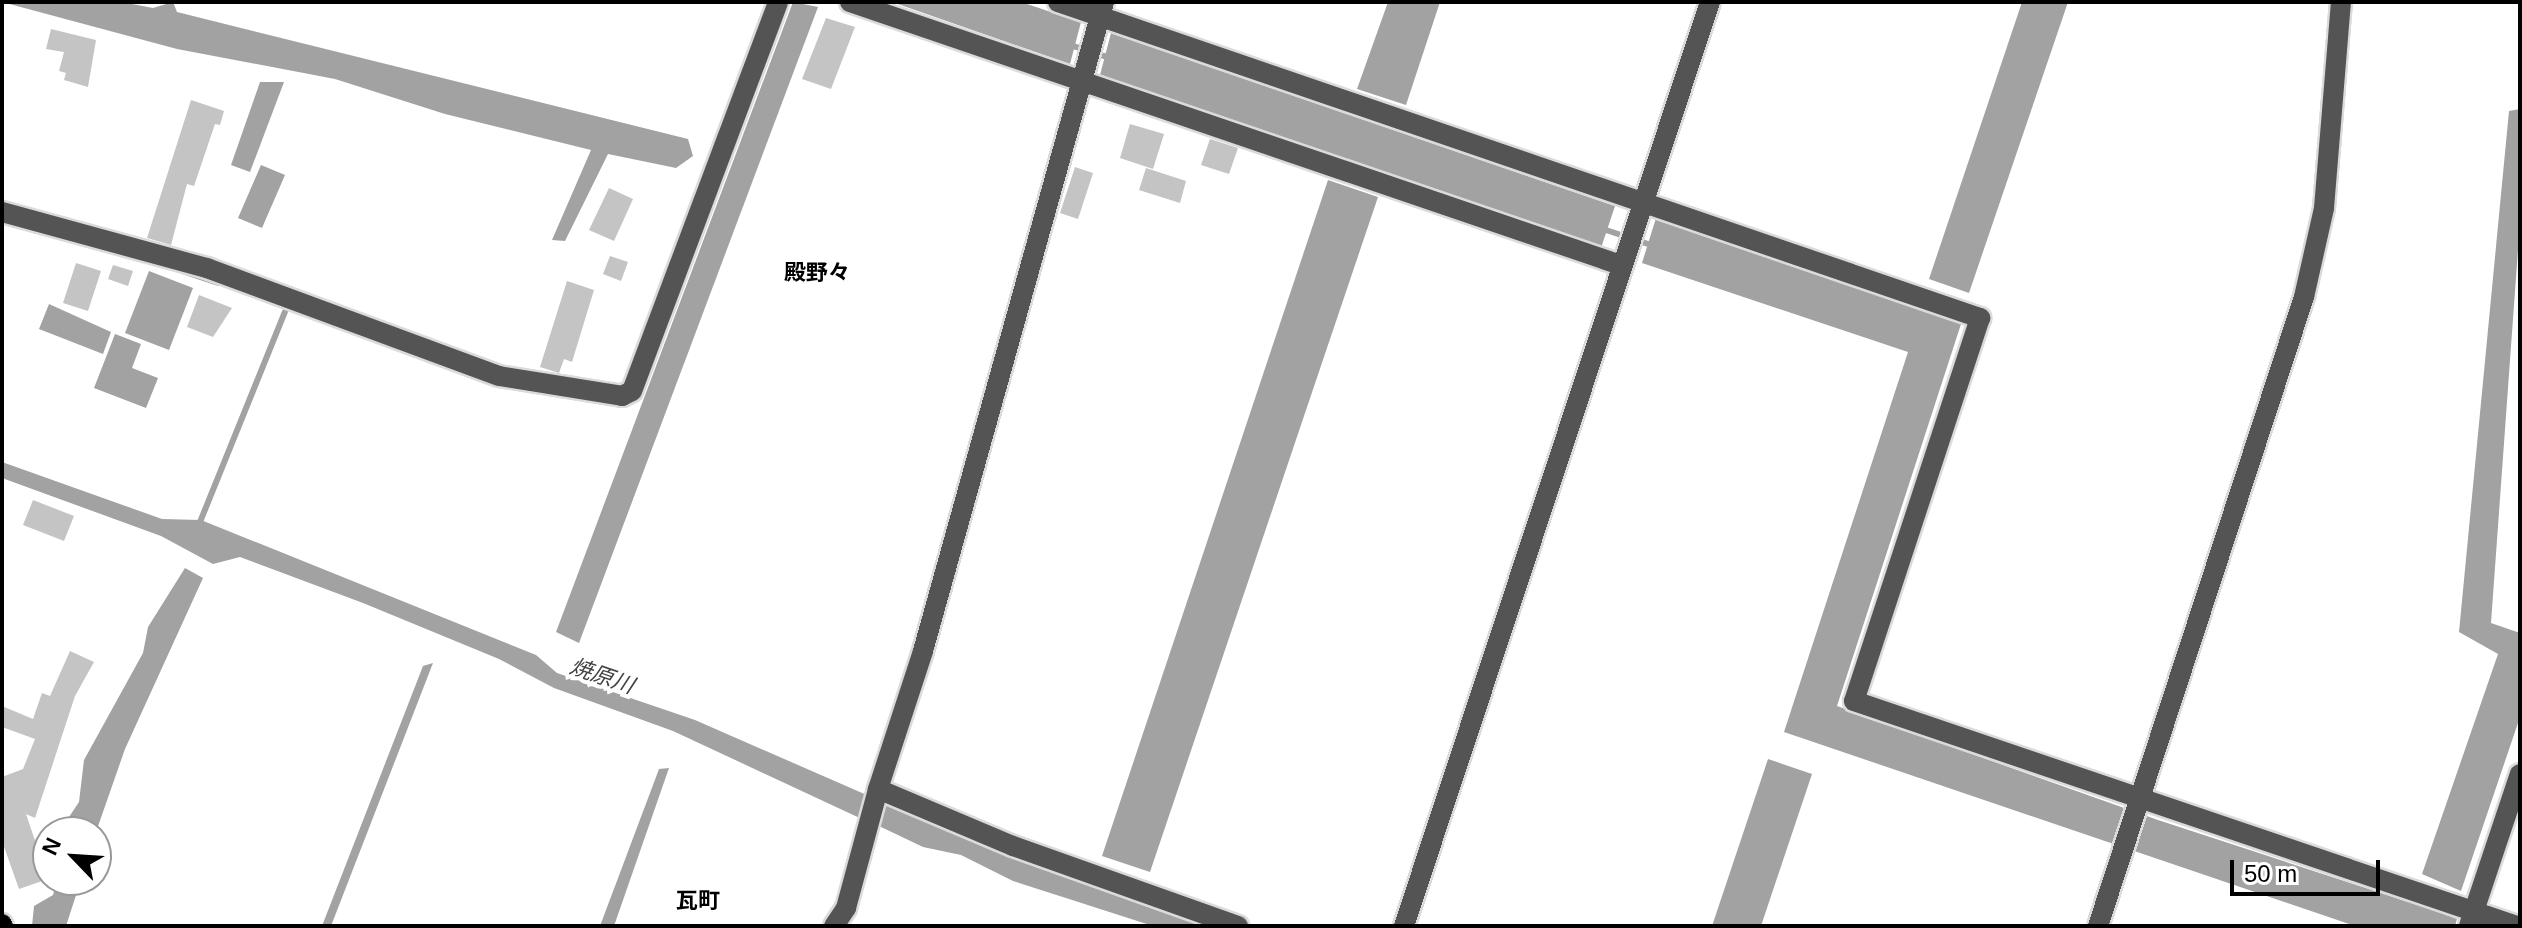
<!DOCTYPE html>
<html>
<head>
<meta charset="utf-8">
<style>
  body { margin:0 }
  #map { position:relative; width:2522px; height:928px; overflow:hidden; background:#fff; font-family:Arial,"Noto Sans JP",sans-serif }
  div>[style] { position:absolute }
  .water>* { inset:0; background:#a2a2a2 }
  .stream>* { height:6px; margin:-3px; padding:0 3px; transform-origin:3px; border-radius:3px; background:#a2a2a2 }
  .building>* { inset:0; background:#c4c4c4 }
  .roads { filter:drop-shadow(2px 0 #dbdbdb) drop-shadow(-2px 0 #dbdbdb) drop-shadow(0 2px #dbdbdb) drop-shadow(0 -2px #dbdbdb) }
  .minor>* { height:20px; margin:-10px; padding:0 10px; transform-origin:10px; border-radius:10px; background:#545454 }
  .major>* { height:20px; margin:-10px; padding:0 10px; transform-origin:10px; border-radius:10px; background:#000 }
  span { translate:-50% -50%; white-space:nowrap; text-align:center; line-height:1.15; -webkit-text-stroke:8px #fff; paint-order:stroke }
  .neighbourhood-label { font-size:22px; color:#000; font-weight:700 }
  .water-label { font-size:22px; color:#434343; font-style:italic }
  .frame { position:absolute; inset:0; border:4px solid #000; pointer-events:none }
  .north { position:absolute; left:32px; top:816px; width:80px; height:80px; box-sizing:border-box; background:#fff; border:2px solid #999; border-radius:50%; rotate:295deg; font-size:22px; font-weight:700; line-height:32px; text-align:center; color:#000 }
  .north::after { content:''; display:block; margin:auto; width:28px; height:36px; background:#000; clip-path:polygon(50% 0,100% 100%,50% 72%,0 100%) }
  .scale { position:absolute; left:2230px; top:860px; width:150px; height:36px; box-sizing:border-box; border:4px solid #000; border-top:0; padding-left:10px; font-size:24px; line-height:28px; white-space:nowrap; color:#000; -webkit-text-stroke:6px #fff; paint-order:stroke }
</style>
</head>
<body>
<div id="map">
  <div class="water">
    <i style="clip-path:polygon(2px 2px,122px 2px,153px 8px,173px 2px,177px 12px,688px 139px,693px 156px,676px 168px,608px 154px,565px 241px,552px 240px,591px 150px,445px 114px,335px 79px,177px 49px)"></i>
    <i style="clip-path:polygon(793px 2px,818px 7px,579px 643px,556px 632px)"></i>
    <i style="clip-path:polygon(892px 2px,1021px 2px,1081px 22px,1070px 64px)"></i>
    <i style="clip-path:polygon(1388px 2px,1440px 2px,1406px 105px,1357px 89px)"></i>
    <i style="clip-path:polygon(2022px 2px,2068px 2px,1969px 293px,1929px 279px)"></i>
    <i style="clip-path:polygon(1111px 33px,1615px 206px,1601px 248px,1100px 75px)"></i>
    <i style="clip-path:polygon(260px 82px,284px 82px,250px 172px,231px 165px)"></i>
    <i style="clip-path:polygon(2520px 109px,2520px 222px,2491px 623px,2520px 633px,2520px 717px,2461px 891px,2422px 874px,2498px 654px,2459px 632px,2509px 111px)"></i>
    <i style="clip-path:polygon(261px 165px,285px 175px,262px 228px,238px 218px)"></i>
    <i style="clip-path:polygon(1328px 180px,1378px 197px,1150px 872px,1102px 856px)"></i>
    <i style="clip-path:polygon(1656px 218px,1961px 324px,1837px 706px,2158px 820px,2433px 910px,2457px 919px,2455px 926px,2355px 926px,1784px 732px,1908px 352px,1642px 263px)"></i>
    <i style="clip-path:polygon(149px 271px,193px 288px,169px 350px,125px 333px)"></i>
    <i style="clip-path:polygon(49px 304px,111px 332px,103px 354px,39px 329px)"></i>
    <i style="clip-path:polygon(115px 334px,141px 344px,132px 368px,158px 378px,146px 408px,94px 388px)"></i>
    <i style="clip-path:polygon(2px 462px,162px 519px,201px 520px,536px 655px,557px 673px,695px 720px,869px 796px,864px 820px,673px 731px,554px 688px,499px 659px,363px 603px,240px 557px,213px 564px,161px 536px,2px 478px)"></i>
    <i style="clip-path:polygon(185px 568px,203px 578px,125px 749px,96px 832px,59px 832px,79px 802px,84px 760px,143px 653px,148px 627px)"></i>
    <i style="clip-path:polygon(433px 663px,331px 926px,322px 926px,423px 666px)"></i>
    <i style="clip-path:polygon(1768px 759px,1812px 774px,1761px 926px,1712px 926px)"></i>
    <i style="clip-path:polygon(669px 768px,614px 926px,600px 926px,659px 769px)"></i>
    <i style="clip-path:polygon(885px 803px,955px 833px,1211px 926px,1153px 926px,1013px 881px,961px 855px,923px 847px,879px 826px)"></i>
    <i style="clip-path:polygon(57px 880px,81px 880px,66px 926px,32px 926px,34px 906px,53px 895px)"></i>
  </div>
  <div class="stream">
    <i style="left:1067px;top:44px;width:45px;rotate:18deg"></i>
    <i style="left:1600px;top:228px;width:57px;rotate:18.4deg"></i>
    <i style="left:185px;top:272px;width:35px;rotate:18deg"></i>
    <i style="left:198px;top:527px;width:232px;rotate:-68deg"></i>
  </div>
  <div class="building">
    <i style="clip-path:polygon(826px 18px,855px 27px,831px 89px,802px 79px)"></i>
    <i style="clip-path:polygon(51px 29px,96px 40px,88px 87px,64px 80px,66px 73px,59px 71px,64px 52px,46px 49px)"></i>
    <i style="clip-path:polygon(191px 100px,224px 111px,220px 125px,215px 124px,194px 186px,187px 184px,171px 245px,147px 238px)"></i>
    <i style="clip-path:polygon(1130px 124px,1164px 134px,1153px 169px,1120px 158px)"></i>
    <i style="clip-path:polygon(1210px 139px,1238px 148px,1229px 174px,1201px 165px)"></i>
    <i style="clip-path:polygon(1075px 167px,1093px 173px,1078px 219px,1060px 213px)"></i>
    <i style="clip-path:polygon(1146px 168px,1186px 181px,1180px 203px,1139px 190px)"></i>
    <i style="clip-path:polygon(609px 188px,633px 199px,614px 241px,589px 230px)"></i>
    <i style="clip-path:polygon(610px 256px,628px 262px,621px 281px,603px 274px)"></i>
    <i style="clip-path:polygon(76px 263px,101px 271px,88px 311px,63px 303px)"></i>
    <i style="clip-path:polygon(113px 265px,133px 271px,128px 286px,108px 279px)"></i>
    <i style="clip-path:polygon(567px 281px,594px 290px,572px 362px,564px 359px,559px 373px,540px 367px)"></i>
    <i style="clip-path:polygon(199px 295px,232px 308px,213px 337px,187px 327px)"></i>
    <i style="clip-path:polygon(33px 500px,74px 516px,64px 541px,23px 525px)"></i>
    <i style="clip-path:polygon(70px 651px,94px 662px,75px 696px,35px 818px,26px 814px,48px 879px,19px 889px,2px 841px,2px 777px,23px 769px,35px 739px,2px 727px,2px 706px,33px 719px,42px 693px,50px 696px)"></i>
  </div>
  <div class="roads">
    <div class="minor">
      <i style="left:850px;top:2px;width:815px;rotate:18.84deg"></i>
      <i style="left:1058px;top:2px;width:975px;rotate:18.92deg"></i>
      <i style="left:1980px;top:318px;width:403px;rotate:108.2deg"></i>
      <i style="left:1854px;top:701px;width:700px;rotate:18.75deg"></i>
      <i style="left:2px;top:212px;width:213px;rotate:15.3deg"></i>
      <i style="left:207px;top:268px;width:311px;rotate:20.3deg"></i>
      <i style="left:499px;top:376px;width:125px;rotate:9.2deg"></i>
      <i style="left:622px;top:396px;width:11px;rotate:-27deg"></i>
      <i style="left:632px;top:391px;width:415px;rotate:-69.4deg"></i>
      <i style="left:878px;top:789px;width:147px;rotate:22.9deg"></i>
      <i style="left:1013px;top:846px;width:239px;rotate:19.6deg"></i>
      <i style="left:834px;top:926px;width:22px;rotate:-56deg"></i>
      <i style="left:846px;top:908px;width:123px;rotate:-74.9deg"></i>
      <i style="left:878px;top:789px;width:145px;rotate:-71.9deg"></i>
      <i style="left:923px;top:651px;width:674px;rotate:-74.42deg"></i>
      <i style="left:1404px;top:926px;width:973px;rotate:-71.68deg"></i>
      <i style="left:2098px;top:926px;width:662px;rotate:-71.87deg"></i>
      <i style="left:2304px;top:297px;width:91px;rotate:-77.3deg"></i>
      <i style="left:2324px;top:208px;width:207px;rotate:-85.3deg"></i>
      <i style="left:2469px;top:926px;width:160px;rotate:-71.5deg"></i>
    </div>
    <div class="major">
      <i style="left:2px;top:924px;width:2px;rotate:63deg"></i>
    </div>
  </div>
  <div class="neighbourhood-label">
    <span style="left:817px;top:273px">殿野々</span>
    <span style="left:698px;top:901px">瓦町</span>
  </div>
  <div class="water-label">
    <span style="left:602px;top:676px;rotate:19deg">焼原川</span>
  </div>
  <div class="frame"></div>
  <div class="north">N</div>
  <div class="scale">50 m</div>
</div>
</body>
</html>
